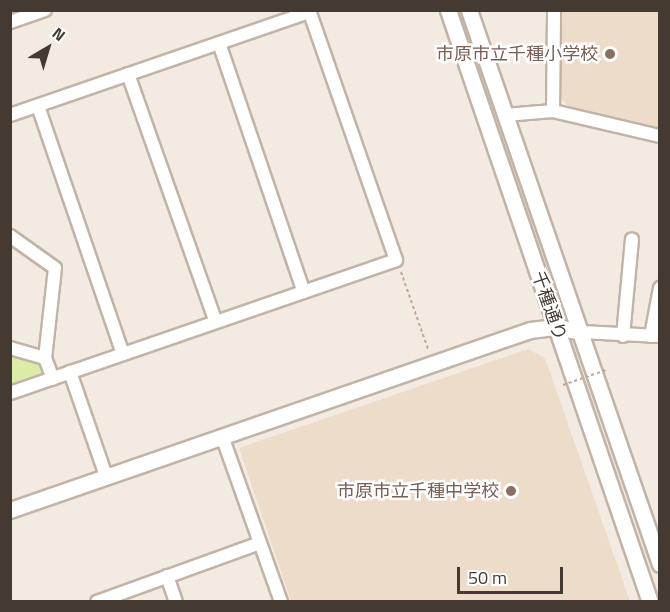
<!DOCTYPE html>
<html>
<head>
<meta charset="utf-8">
<style>
  body { margin:0 }
  #map { position:relative; width:670px; height:612px; overflow:hidden; background:#f3eae2; font-family:"Titillium Web","Noto Sans JP",sans-serif }
  div>[style] { position:absolute }
  .education>* { inset:0; background:#eedccb }
  .green>* { inset:0; background:#dbeca7 }
  .path>* { height:2px; margin-top:-1px; transform-origin:0; background:repeating-linear-gradient(90deg,#c2a894 0 3px,transparent 0 6px) }
  .roads { filter:drop-shadow(2px 0 #c2b3a7) drop-shadow(-2px 0 #c2b3a7) drop-shadow(0 2px #c2b3a7) drop-shadow(0 -2px #c2b3a7) }
  .minor>* { height:12px; margin:-6px; padding:0 6px; transform-origin:6px; border-radius:6px; background:#fff }
  .tertiary>* { height:15px; margin:-7.5px; padding:0 7.5px; transform-origin:7.5px; border-radius:7.5px; background:#fff }
  .path-bridge>* { height:2px; margin-top:-1px; transform-origin:0; background:repeating-linear-gradient(90deg,#c2a894 0 3px,transparent 0 6px) }
  .dots>* { width:16px; height:16px; translate:-50% -50%; box-sizing:border-box; border:3px solid #fff; border-radius:50% }
  span { translate:-50% -50%; white-space:nowrap; text-align:center; line-height:1.15; -webkit-text-stroke:5px #fff; paint-order:stroke }
  .education-label { font-size:18px; color:#785e54 }
  .right { translate:-100% -50%; text-align:right }
  .street-label { font-size:18px; color:#453a32 }
  .frame { position:absolute; inset:0; border:12px solid #453a32; pointer-events:none }
  .north { position:absolute; left:18px; top:18px; width:60px; height:60px; -webkit-text-stroke:4px #fff; paint-order:stroke; rotate:38deg; font-size:16px; font-weight:700; line-height:24px; text-align:center; color:#453a32 }
  .north::after { content:''; display:block; margin:auto; width:21px; height:27px; background:#453a32; clip-path:polygon(50% 0,100% 100%,50% 72%,0 100%) }
  .scale { position:absolute; left:457px; top:567px; width:106px; height:27px; box-sizing:border-box; border:3px solid #453a32; border-top:0; padding-left:8px; font-size:18px; line-height:21px; white-space:nowrap; color:#453a32; -webkit-text-stroke:4px #fff; paint-order:stroke }
</style>
</head>
<body>
<div id="map">
  <div class="education">
    <i style="clip-path:polygon(562px 11px,659px 11px,659px 131px,571px 109px,560px 97px)"></i>
    <i style="clip-path:polygon(528px 349px,545px 358px,630px 601px,291px 601px,239px 448px)"></i>
  </div>
  <div class="green">
    <i style="clip-path:polygon(10px 352px,38px 360px,41px 374px,11px 385px)"></i>
  </div>
  <div class="path">
    <i style="left:401px;top:272px;width:82px;rotate:70.7deg"></i>
  </div>
  <div class="roads">
    <div class="minor">
      <i style="left:10px;top:22px;width:37px;rotate:-19deg"></i>
      <i style="left:219px;top:43px;width:263px;rotate:71.2deg"></i>
      <i style="left:128px;top:74px;width:263px;rotate:70.5deg"></i>
      <i style="left:38px;top:106px;width:262px;rotate:71.1deg"></i>
      <i style="left:553px;top:111px;width:101px;rotate:-89.4deg"></i>
      <i style="left:10px;top:115px;width:316px;rotate:-19deg"></i>
      <i style="left:505px;top:115px;width:48px;rotate:-4.8deg"></i>
      <i style="left:553px;top:111px;width:110px;rotate:13.2deg"></i>
      <i style="left:10px;top:236px;width:55px;rotate:35.4deg"></i>
      <i style="left:55px;top:268px;width:91px;rotate:96.3deg"></i>
      <i style="left:45px;top:358px;width:22px;rotate:69deg"></i>
      <i style="left:581px;top:332px;width:79px;rotate:2.9deg"></i>
      <i style="left:623px;top:336px;width:97px;rotate:-84.7deg"></i>
      <i style="left:651px;top:336px;width:49px;rotate:-79.4deg"></i>
      <i style="left:10px;top:348px;width:36px;rotate:16deg"></i>
      <i style="left:70px;top:372px;width:110px;rotate:70.9deg"></i>
      <i style="left:10px;top:393px;width:408px;rotate:-19deg"></i>
      <i style="left:396px;top:260px;width:265px;rotate:-109.2deg"></i>
      <i style="left:222px;top:436px;width:176px;rotate:70.4deg"></i>
      <i style="left:167px;top:576px;width:28px;rotate:71deg"></i>
      <i style="left:97px;top:602px;width:173px;rotate:-19.9deg"></i>
    </div>
    <div class="tertiary">
      <i style="left:448px;top:10px;width:626px;rotate:71.16deg"></i>
      <i style="left:469px;top:10px;width:586px;rotate:70.98deg"></i>
      <i style="left:10px;top:510px;width:550px;rotate:-19.09deg"></i>
      <i style="left:530px;top:330px;width:26px;rotate:-7deg"></i>
      <i style="left:556px;top:327px;width:25px;rotate:11deg"></i>
    </div>
  </div>
  <div class="path-bridge">
    <i style="left:563px;top:385px;width:46px;rotate:-19.2deg"></i>
  </div>
  <div class="dots">
    <i style="left:610px;top:54px;background:#8d6e63"></i>
    <i style="left:511px;top:491px;background:#8d6e63"></i>
  </div>
  <div class="education-label">
    <span class="right" style="left:598px;top:54px">市原市立千種小学校</span>
    <span class="right" style="left:499px;top:491px">市原市立千種中学校</span>
  </div>
  <div class="street-label">
    <span style="left:549px;top:306px;rotate:71deg">千種通り</span>
  </div>
  <div class="frame"></div>
  <div class="north">N</div>
  <div class="scale">50 m</div>
</div>
</body>
</html>
